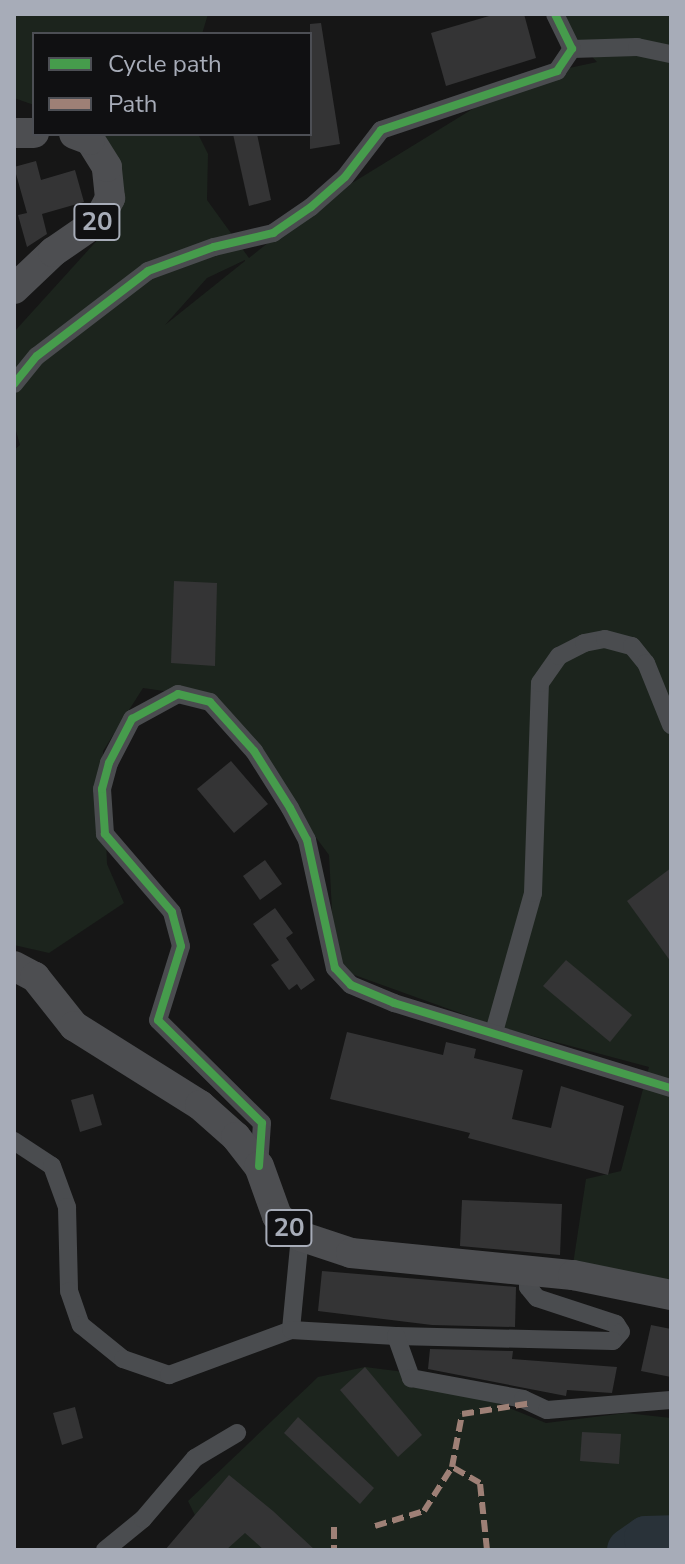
<!DOCTYPE html>
<html>
<head>
<meta charset="utf-8">
<style>
  body { margin:0 }
  #map { position:relative; width:685px; height:1564px; overflow:hidden; background:#161616; font-family:"Nunito Sans",sans-serif }
  div>[style] { position:absolute }
  .green>* { inset:0; background:#1c241d }
  .river>* { height:44px; margin:-22px; padding:0 22px; transform-origin:22px; border-radius:22px; background:#293239 }
  .building>* { inset:0; background:#343435 }
  .minor>* { height:18px; margin:-9px; padding:0 9px; transform-origin:9px; border-radius:9px; background:#4a4c4f }
  .primary>* { height:30px; margin:-15px; padding:0 15px; transform-origin:15px; border-radius:15px; background:#4d4e51 }
  .quiet>* { height:6px; margin-top:-3px; transform-origin:0; background:repeating-linear-gradient(90deg,#9e8076 0 12px,transparent 0 18px) }
  .cycleway>* { height:8px; margin:-4px; padding:0 4px; transform-origin:4px; border-radius:4px; background:#469c4c }
  span { translate:-50% -50%; white-space:nowrap; text-align:center; line-height:1.15; -webkit-text-stroke:6px #101012; paint-order:stroke }
  .shield-label span { padding:2px 6px; background:#101012; border:2px solid; border-radius:6px; -webkit-text-stroke-width:0 }
  .shield-label { font-size:26px; color:#a7acb8; font-weight:700 }
  .frame { position:absolute; inset:0; border:16px solid #a7acb8; pointer-events:none }
  .legend { position:absolute; left:32px; top:32px; width:280px; height:104px; box-sizing:border-box; background:#101012; border:2px solid #4c4e54; margin:0; padding:10px 14px; list-style:none; font-size:24px; color:#a7acb8 }
  .legend li { display:flex; align-items:center; gap:16px; height:40px }
  .legend b { width:40px; border:2px solid #4c4e54 }
</style>
</head>
<body>
<div id="map">
  <div class="green">
    <i style="clip-path:polygon(14px 14px,208px 14px,202px 34px,34px 34px,34px 105px,14px 98px)"></i>
    <i style="clip-path:polygon(evenodd,553px 14px,671px 14px,671px 1281px,572px 1271px,586px 1179px,621px 1171px,649px 1067px,496px 1026px,335px 968px,329px 855px,212px 698px,143px 688px,103px 751px,107px 864px,124px 903px,49px 953px,14px 945px,14px 450px,20px 445px,14px 424px,14px 332px,101px 236px,102px 159px,80px 134px,198px 134px,208px 154px,207px 200px,249px 258px,313px 207px,523px 78px,597px 62px,553px 14px,245px 260px,245px 261px,165px 325px,207px 278px,245px 260px)"></i>
    <i style="clip-path:polygon(365px 1367px,428px 1375px,546px 1423px,626px 1413px,671px 1418px,671px 1524px,615px 1550px,212px 1550px,188px 1501px,318px 1377px)"></i>
  </div>
  <div class="river">
    <i style="left:629px;top:1550px;width:21px;rotate:-35deg"></i>
    <i style="left:646px;top:1538px;width:25px;rotate:-2deg"></i>
  </div>
  <div class="building">
    <i style="clip-path:polygon(496px 14px,524px 14px,536px 58px,446px 86px,431px 33px)"></i>
    <i style="clip-path:polygon(321px 23px,340px 144px,310px 149px,310px 24px)"></i>
    <i style="clip-path:polygon(233px 134px,257px 134px,271px 200px,249px 206px)"></i>
    <i style="clip-path:polygon(36px 161px,41px 180px,75px 170px,84px 202px,42px 214px,47px 234px,27px 247px,18px 215px,27px 213px,14px 167px)"></i>
    <i style="clip-path:polygon(174px 581px,217px 583px,215px 666px,171px 663px)"></i>
    <i style="clip-path:polygon(231px 761px,268px 804px,234px 833px,197px 789px)"></i>
    <i style="clip-path:polygon(265px 860px,282px 884px,260px 900px,243px 876px)"></i>
    <i style="clip-path:polygon(671px 868px,671px 962px,627px 901px)"></i>
    <i style="clip-path:polygon(275px 908px,293px 933px,286px 938px,315px 980px,301px 990px,297px 984px,289px 990px,271px 965px,279px 960px,253px 924px)"></i>
    <i style="clip-path:polygon(566px 960px,632px 1015px,610px 1042px,543px 986px)"></i>
    <i style="clip-path:polygon(347px 1032px,443px 1055px,446px 1042px,476px 1049px,474px 1058px,523px 1070px,512px 1119px,551px 1128px,561px 1086px,624px 1106px,608px 1175px,468px 1138px,470px 1133px,330px 1099px)"></i>
    <i style="clip-path:polygon(93px 1094px,102px 1125px,80px 1132px,71px 1100px)"></i>
    <i style="clip-path:polygon(462px 1200px,562px 1204px,560px 1255px,460px 1246px)"></i>
    <i style="clip-path:polygon(322px 1271px,516px 1287px,515px 1327px,432px 1325px,318px 1311px)"></i>
    <i style="clip-path:polygon(651px 1325px,671px 1329px,671px 1377px,641px 1371px)"></i>
    <i style="clip-path:polygon(430px 1349px,513px 1351px,512px 1359px,617px 1367px,612px 1393px,567px 1390px,566px 1396px,428px 1369px)"></i>
    <i style="clip-path:polygon(365px 1367px,422px 1435px,398px 1457px,340px 1390px)"></i>
    <i style="clip-path:polygon(75px 1407px,83px 1438px,62px 1445px,53px 1413px)"></i>
    <i style="clip-path:polygon(298px 1417px,374px 1488px,360px 1504px,284px 1433px)"></i>
    <i style="clip-path:polygon(582px 1432px,621px 1434px,619px 1464px,580px 1461px)"></i>
    <i style="clip-path:polygon(229px 1475px,273px 1511px,315px 1550px,264px 1550px,245px 1533px,226px 1550px,165px 1550px)"></i>
  </div>
  <div class="minor">
    <i style="left:572px;top:49px;width:65px;rotate:-1.8deg"></i>
    <i style="left:637px;top:47px;width:35px;rotate:12deg"></i>
    <i style="left:14px;top:384px;width:36px;rotate:-51deg"></i>
    <i style="left:37px;top:356px;width:140px;rotate:-37.4deg"></i>
    <i style="left:148px;top:271px;width:70px;rotate:-20deg"></i>
    <i style="left:214px;top:247px;width:61px;rotate:-13.3deg"></i>
    <i style="left:273px;top:233px;width:46px;rotate:-34.4deg"></i>
    <i style="left:311px;top:207px;width:45px;rotate:-41.4deg"></i>
    <i style="left:345px;top:177px;width:59px;rotate:-52.5deg"></i>
    <i style="left:381px;top:130px;width:186px;rotate:-18.5deg"></i>
    <i style="left:557px;top:71px;width:27px;rotate:-56deg"></i>
    <i style="left:572px;top:49px;width:39px;rotate:-116deg"></i>
    <i style="left:494px;top:1032px;width:144px;rotate:-74.3deg"></i>
    <i style="left:533px;top:893px;width:210px;rotate:-88.1deg"></i>
    <i style="left:540px;top:683px;width:33px;rotate:-55deg"></i>
    <i style="left:559px;top:656px;width:28px;rotate:-27deg"></i>
    <i style="left:584px;top:643px;width:21px;rotate:-11deg"></i>
    <i style="left:605px;top:639px;width:28px;rotate:15deg"></i>
    <i style="left:632px;top:646px;width:22px;rotate:51deg"></i>
    <i style="left:646px;top:663px;width:67px;rotate:68deg"></i>
    <i style="left:14px;top:1141px;width:45px;rotate:33.3deg"></i>
    <i style="left:52px;top:1166px;width:44px;rotate:69.9deg"></i>
    <i style="left:67px;top:1207px;width:84px;rotate:88.6deg"></i>
    <i style="left:69px;top:1291px;width:36px;rotate:71deg"></i>
    <i style="left:81px;top:1325px;width:54px;rotate:39deg"></i>
    <i style="left:123px;top:1359px;width:49px;rotate:19.2deg"></i>
    <i style="left:169px;top:1375px;width:130px;rotate:-20.2deg"></i>
    <i style="left:259px;top:1166px;width:43px;rotate:-86deg"></i>
    <i style="left:262px;top:1123px;width:146px;rotate:-135.3deg"></i>
    <i style="left:158px;top:1020px;width:77px;rotate:-72.7deg"></i>
    <i style="left:181px;top:946px;width:35px;rotate:-105deg"></i>
    <i style="left:172px;top:912px;width:103px;rotate:-130.7deg"></i>
    <i style="left:105px;top:834px;width:45px;rotate:-93.8deg"></i>
    <i style="left:102px;top:789px;width:27px;rotate:-75deg"></i>
    <i style="left:109px;top:763px;width:50px;rotate:-62.4deg"></i>
    <i style="left:132px;top:719px;width:52px;rotate:-28.5deg"></i>
    <i style="left:178px;top:694px;width:33px;rotate:14deg"></i>
    <i style="left:210px;top:702px;width:66px;rotate:48.1deg"></i>
    <i style="left:254px;top:751px;width:67px;rotate:57.7deg"></i>
    <i style="left:290px;top:808px;width:36px;rotate:62deg"></i>
    <i style="left:307px;top:840px;width:131px;rotate:77.7deg"></i>
    <i style="left:335px;top:968px;width:23px;rotate:47deg"></i>
    <i style="left:351px;top:985px;width:47px;rotate:22.7deg"></i>
    <i style="left:394px;top:1003px;width:290px;rotate:17.1deg"></i>
    <i style="left:300px;top:1236px;width:94px;rotate:95.5deg"></i>
    <i style="left:291px;top:1330px;width:105px;rotate:3.3deg"></i>
    <i style="left:528px;top:1271px;width:16px;rotate:90deg"></i>
    <i style="left:528px;top:1287px;width:14px;rotate:51deg"></i>
    <i style="left:537px;top:1298px;width:83px;rotate:18.2deg"></i>
    <i style="left:616px;top:1324px;width:9px;rotate:58deg"></i>
    <i style="left:621px;top:1332px;width:12px;rotate:132deg"></i>
    <i style="left:613px;top:1341px;width:217px;rotate:-178.7deg"></i>
    <i style="left:396px;top:1336px;width:45px;rotate:70.3deg"></i>
    <i style="left:411px;top:1378px;width:114px;rotate:10.6deg"></i>
    <i style="left:523px;top:1399px;width:26px;rotate:25deg"></i>
    <i style="left:547px;top:1410px;width:124px;rotate:-4.6deg"></i>
    <i style="left:105px;top:1550px;width:49px;rotate:-39.2deg"></i>
    <i style="left:143px;top:1519px;width:80px;rotate:-49.6deg"></i>
    <i style="left:195px;top:1458px;width:49px;rotate:-30.8deg"></i>
  </div>
  <div class="primary">
    <i style="left:14px;top:133px;width:20px"></i>
    <i style="left:14px;top:289px;width:54px;rotate:-43.5deg"></i>
    <i style="left:53px;top:252px;width:55px;rotate:-34.6deg"></i>
    <i style="left:98px;top:221px;width:26px;rotate:-62deg"></i>
    <i style="left:110px;top:198px;width:31px;rotate:-96deg"></i>
    <i style="left:107px;top:167px;width:32px;rotate:-122deg"></i>
    <i style="left:90px;top:140px;width:17px;rotate:-159deg"></i>
    <i style="left:14px;top:966px;width:24px;rotate:28deg"></i>
    <i style="left:35px;top:977px;width:63px;rotate:51.5deg"></i>
    <i style="left:74px;top:1026px;width:149px;rotate:32.1deg"></i>
    <i style="left:200px;top:1105px;width:48px;rotate:41.6deg"></i>
    <i style="left:236px;top:1137px;width:37px;rotate:52deg"></i>
    <i style="left:259px;top:1166px;width:53px;rotate:70.2deg"></i>
    <i style="left:277px;top:1216px;width:30px;rotate:41deg"></i>
    <i style="left:300px;top:1236px;width:54px;rotate:18.4deg"></i>
    <i style="left:351px;top:1253px;width:223px;rotate:5.7deg"></i>
    <i style="left:573px;top:1275px;width:100px;rotate:11.5deg"></i>
  </div>
  <div class="quiet">
    <i style="left:375px;top:1526px;width:51px;rotate:-17deg"></i>
    <i style="left:424px;top:1511px;width:52px;rotate:-57.5deg"></i>
    <i style="left:334px;top:1527px;width:23px;rotate:90deg"></i>
    <i style="left:487px;top:1550px;width:67px;rotate:-96deg"></i>
    <i style="left:480px;top:1483px;width:32px;rotate:-150deg"></i>
    <i style="left:452px;top:1467px;width:54px;rotate:-79.3deg"></i>
    <i style="left:462px;top:1414px;width:71px;rotate:-8.9deg"></i>
  </div>
  <div class="cycleway">
    <i style="left:14px;top:384px;width:36px;rotate:-51deg"></i>
    <i style="left:37px;top:356px;width:140px;rotate:-37.4deg"></i>
    <i style="left:148px;top:271px;width:70px;rotate:-20deg"></i>
    <i style="left:214px;top:247px;width:61px;rotate:-13.3deg"></i>
    <i style="left:273px;top:233px;width:46px;rotate:-34.4deg"></i>
    <i style="left:311px;top:207px;width:45px;rotate:-41.4deg"></i>
    <i style="left:345px;top:177px;width:59px;rotate:-52.5deg"></i>
    <i style="left:381px;top:130px;width:186px;rotate:-18.5deg"></i>
    <i style="left:557px;top:71px;width:27px;rotate:-56deg"></i>
    <i style="left:572px;top:49px;width:39px;rotate:-116deg"></i>
    <i style="left:259px;top:1166px;width:43px;rotate:-86deg"></i>
    <i style="left:262px;top:1123px;width:146px;rotate:-135.3deg"></i>
    <i style="left:158px;top:1020px;width:77px;rotate:-72.7deg"></i>
    <i style="left:181px;top:946px;width:35px;rotate:-105deg"></i>
    <i style="left:172px;top:912px;width:103px;rotate:-130.7deg"></i>
    <i style="left:105px;top:834px;width:45px;rotate:-93.8deg"></i>
    <i style="left:102px;top:789px;width:27px;rotate:-75deg"></i>
    <i style="left:109px;top:763px;width:50px;rotate:-62.4deg"></i>
    <i style="left:132px;top:719px;width:52px;rotate:-28.5deg"></i>
    <i style="left:178px;top:694px;width:33px;rotate:14deg"></i>
    <i style="left:210px;top:702px;width:66px;rotate:48.1deg"></i>
    <i style="left:254px;top:751px;width:67px;rotate:57.7deg"></i>
    <i style="left:290px;top:808px;width:36px;rotate:62deg"></i>
    <i style="left:307px;top:840px;width:131px;rotate:77.7deg"></i>
    <i style="left:335px;top:968px;width:23px;rotate:47deg"></i>
    <i style="left:351px;top:985px;width:47px;rotate:22.7deg"></i>
    <i style="left:394px;top:1003px;width:290px;rotate:17.1deg"></i>
  </div>
  <div class="shield-label">
    <span style="left:97px;top:222px">20</span>
    <span style="left:289px;top:1228px">20</span>
  </div>
  <div class="frame"></div>
  <ul class="legend">
  <li><b style="height:10px;background:#469c4c"></b>Cycle path</li>
  <li><b style="height:10px;background:#9e8076"></b>Path</li>
  </ul>
</div>
</body>
</html>
